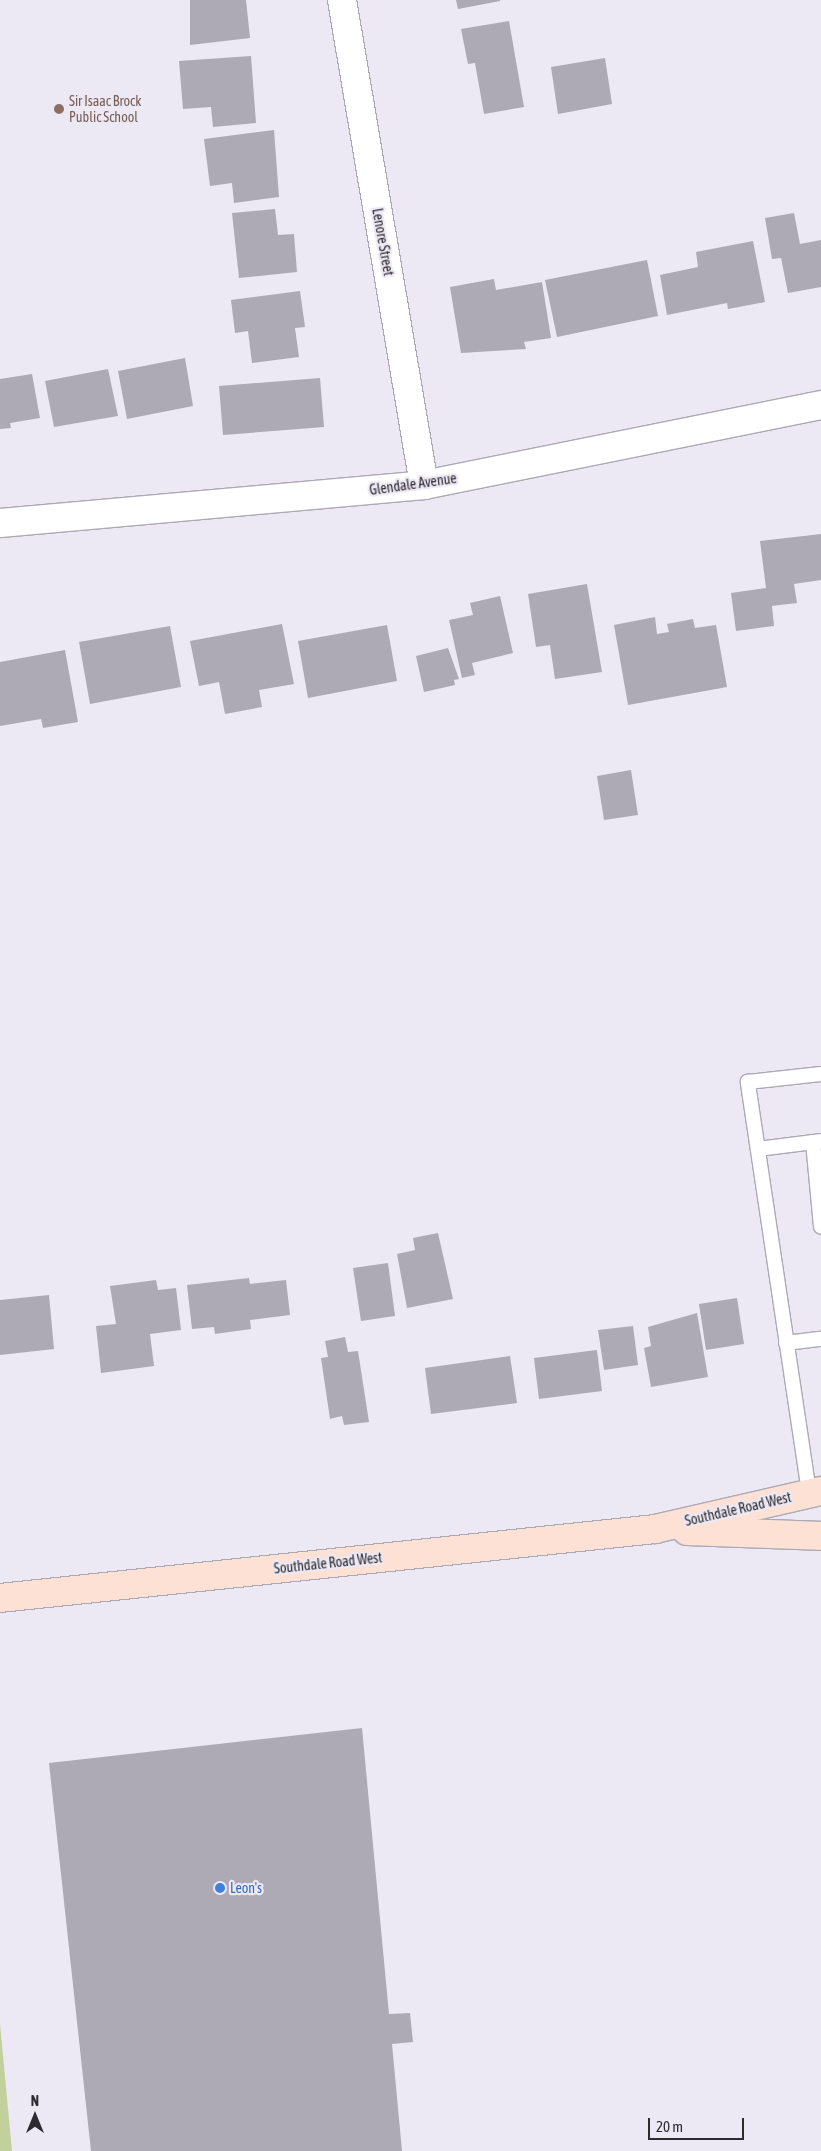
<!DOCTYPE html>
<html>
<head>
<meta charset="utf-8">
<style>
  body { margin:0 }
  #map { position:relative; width:821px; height:2151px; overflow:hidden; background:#ece8f4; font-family:"Asap Condensed",sans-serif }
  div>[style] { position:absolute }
  .green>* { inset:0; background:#c2d09c }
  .building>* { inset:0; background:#ada9b5 }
  .roads { filter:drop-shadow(1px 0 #aca9b4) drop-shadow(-1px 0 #aca9b4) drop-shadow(0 1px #aca9b4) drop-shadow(0 -1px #aca9b4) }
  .service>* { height:14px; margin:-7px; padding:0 7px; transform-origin:7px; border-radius:7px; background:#fff }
  .minor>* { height:28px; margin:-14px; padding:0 14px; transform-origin:14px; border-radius:14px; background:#fff }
  .secondary>* { height:28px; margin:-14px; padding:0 14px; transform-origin:14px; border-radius:14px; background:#fce1d4 }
  .dots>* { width:14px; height:14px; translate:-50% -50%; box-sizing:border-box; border:2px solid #ece8f4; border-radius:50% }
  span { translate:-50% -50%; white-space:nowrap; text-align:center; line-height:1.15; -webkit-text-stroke:4.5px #ece8f4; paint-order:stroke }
  .education-label { font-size:14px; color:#785e54 }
  .left { translate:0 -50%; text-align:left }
  .street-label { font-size:14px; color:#2d2b30 }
  .shop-label { font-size:14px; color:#366cbe }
  .north { position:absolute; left:10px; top:2091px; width:50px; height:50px; -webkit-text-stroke:4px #ece8f4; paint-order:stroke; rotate:0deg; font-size:14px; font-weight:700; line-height:20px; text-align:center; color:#2d2b30 }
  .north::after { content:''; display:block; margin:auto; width:18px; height:22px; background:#2d2b30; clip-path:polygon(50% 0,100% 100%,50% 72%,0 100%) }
  .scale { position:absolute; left:648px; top:2118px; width:96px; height:22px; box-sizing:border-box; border:2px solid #2d2b30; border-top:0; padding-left:6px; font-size:15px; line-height:18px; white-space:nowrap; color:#2d2b30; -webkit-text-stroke:4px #ece8f4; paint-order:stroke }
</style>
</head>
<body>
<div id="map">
  <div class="green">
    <i style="clip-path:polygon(0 2024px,12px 2151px,0 2151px)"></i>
  </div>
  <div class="building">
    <i style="clip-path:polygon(190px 0,246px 0,250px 38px,190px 45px)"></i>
    <i style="clip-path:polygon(456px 0,500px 0,500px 1px,458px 9px)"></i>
    <i style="clip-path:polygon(509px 21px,524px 107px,484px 114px,475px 63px,468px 64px,461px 29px)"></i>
    <i style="clip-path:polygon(251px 56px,256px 123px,213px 127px,211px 107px,183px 109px,179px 61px)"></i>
    <i style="clip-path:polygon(605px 58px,612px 104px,558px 114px,551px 67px)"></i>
    <i style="clip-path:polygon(274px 130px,279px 197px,234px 203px,232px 183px,210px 186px,204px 139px)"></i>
    <i style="clip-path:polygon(275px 209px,278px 235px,294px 234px,297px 272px,239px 278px,232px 213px)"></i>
    <i style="clip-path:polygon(794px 213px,800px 244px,821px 240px,821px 287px,788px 293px,781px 258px,772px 259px,765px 218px)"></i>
    <i style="clip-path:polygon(753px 241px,765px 302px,728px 309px,727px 303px,667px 315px,660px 275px,698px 267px,696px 252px)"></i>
    <i style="clip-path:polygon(647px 260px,658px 316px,557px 337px,545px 280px)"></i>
    <i style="clip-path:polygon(494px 279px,496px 290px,542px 282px,551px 338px,524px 342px,526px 349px,461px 353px,450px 287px)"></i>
    <i style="clip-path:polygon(300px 291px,305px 327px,295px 328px,299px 357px,252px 363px,248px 331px,235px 333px,231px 300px)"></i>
    <i style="clip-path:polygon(185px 358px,193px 406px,127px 419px,118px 371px)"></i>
    <i style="clip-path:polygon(108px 369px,118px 416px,54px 427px,45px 381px)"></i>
    <i style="clip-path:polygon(32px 374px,40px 418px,10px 423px,11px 428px,0 429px,0 379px)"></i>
    <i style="clip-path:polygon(320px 378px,324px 427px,223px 435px,219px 386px)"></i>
    <i style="clip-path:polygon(821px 534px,821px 580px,794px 584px,797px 603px,772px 606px,774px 626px,736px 631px,731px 593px,766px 588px,760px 541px)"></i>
    <i style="clip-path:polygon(587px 584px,602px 672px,555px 679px,550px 645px,536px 647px,528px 594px)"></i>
    <i style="clip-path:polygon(500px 596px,513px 653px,472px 663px,475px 675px,462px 678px,449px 620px,473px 615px,470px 603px)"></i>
    <i style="clip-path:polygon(655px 617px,657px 634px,669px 632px,667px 624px,693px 619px,695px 628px,716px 625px,727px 687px,628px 705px,614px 625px)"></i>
    <i style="clip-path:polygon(282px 624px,294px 684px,259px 690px,262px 707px,225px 714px,219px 682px,199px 686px,190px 641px)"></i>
    <i style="clip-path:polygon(387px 625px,397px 681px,308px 698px,298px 641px)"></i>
    <i style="clip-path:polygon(170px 626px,181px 687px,90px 704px,79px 642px)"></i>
    <i style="clip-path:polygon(448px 648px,459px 679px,454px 680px,455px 685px,424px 692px,416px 656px)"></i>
    <i style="clip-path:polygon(65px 650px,78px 722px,43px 728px,41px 719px,0 726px,0 662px)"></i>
    <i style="clip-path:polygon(631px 770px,638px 815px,604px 820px,597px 776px)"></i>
    <i style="clip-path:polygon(438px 1233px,453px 1299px,407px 1308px,397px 1254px,415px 1250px,413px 1238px)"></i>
    <i style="clip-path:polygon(388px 1263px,395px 1316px,361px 1321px,353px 1268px)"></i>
    <i style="clip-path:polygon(249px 1278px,250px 1284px,286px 1280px,290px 1315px,250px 1320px,251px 1329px,215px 1334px,214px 1327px,192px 1329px,187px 1285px)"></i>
    <i style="clip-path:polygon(156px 1280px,158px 1290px,176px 1288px,181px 1330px,150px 1334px,154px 1366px,101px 1373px,96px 1326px,116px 1324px,110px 1286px)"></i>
    <i style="clip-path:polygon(49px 1295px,54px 1349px,0 1355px,0 1300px)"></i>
    <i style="clip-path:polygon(737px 1298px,744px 1344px,706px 1350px,699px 1304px)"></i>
    <i style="clip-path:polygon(697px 1313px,708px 1377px,651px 1387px,644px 1348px,651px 1346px,648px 1327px)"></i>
    <i style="clip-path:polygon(633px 1326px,638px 1365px,604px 1370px,598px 1330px)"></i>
    <i style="clip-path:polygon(345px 1337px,348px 1352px,358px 1351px,369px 1422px,344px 1425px,342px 1416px,330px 1419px,321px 1358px,328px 1357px,325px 1341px)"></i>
    <i style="clip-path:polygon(597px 1350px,602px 1391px,539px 1399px,534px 1358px)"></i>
    <i style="clip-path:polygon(510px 1356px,517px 1403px,431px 1414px,425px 1368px)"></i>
    <i style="clip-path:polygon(362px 1728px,389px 2014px,410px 2013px,413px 2042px,392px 2044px,402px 2151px,91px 2151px,49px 1763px)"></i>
  </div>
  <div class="roads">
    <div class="service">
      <i style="left:813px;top:1142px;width:85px;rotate:84.6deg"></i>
      <i style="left:758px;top:1149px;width:64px;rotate:-7.2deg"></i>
      <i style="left:786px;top:1343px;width:35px;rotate:-7deg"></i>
      <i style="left:809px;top:1492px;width:415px;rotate:-98.5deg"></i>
      <i style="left:748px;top:1082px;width:73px;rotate:-6.3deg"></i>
    </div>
    <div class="minor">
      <i style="left:342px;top:0;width:492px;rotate:80.4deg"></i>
      <i style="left:0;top:523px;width:426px;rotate:-5.1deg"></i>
      <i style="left:424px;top:485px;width:405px;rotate:-11.4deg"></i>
    </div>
    <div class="secondary">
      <i style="left:687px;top:1531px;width:134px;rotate:2.1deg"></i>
      <i style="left:0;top:1598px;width:659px;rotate:-6.01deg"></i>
      <i style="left:655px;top:1529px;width:170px;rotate:-12.9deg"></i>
    </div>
  </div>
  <div class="dots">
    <i style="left:59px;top:109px;background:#8d6e63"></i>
    <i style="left:220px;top:1888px;background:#3f7fe0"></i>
  </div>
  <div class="education-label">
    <span class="left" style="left:69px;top:109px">Sir Isaac Brock<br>Public School</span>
  </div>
  <div class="street-label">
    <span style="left:383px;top:242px;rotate:80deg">Lenore Street</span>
    <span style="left:413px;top:484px;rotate:-8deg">Glendale Avenue</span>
    <span style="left:738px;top:1509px;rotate:-13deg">Southdale Road West</span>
    <span style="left:328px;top:1563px;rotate:-6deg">Southdale Road West</span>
  </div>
  <div class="shop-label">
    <span class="left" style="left:230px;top:1888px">Leon's</span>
  </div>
  <div class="north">N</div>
  <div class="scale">20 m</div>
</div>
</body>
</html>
